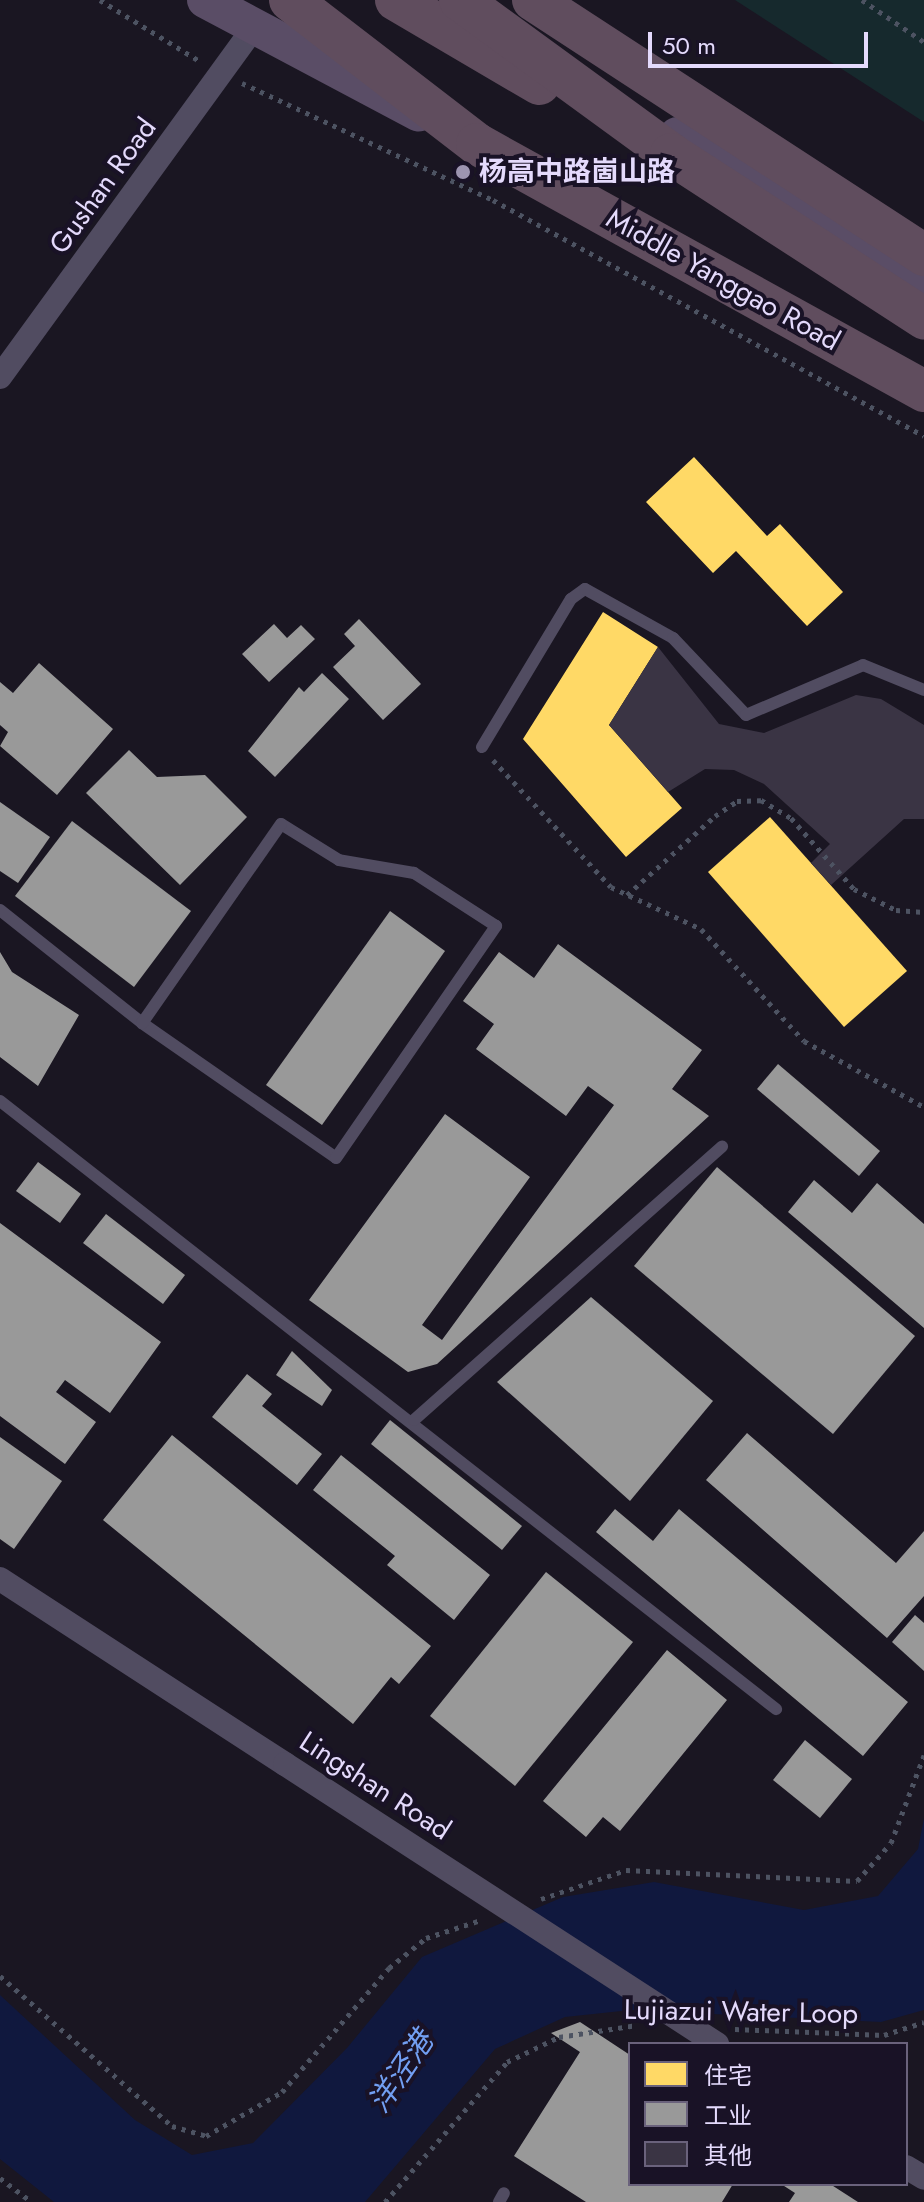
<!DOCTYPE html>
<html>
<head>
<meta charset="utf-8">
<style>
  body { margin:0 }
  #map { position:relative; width:924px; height:2202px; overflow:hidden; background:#1a1622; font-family:Jost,"Noto Sans SC",sans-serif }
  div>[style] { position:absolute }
  .green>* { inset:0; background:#16292d }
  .water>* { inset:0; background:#10183e }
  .homes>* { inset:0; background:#ffd966 }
  .industry>* { inset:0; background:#999 }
  .building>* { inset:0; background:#3a3444 }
  .path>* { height:5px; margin-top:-2.5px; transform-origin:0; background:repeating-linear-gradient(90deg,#4d5362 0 4px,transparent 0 10px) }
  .lane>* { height:12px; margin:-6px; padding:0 6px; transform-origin:6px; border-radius:6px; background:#514c61 }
  .street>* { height:24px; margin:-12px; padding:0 12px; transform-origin:12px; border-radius:12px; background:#514c61 }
  .primary>* { height:36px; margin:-18px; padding:0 18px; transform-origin:18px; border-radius:18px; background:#5a4d66 }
  .highway>* { height:42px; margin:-21px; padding:0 21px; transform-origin:21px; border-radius:21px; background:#604d5e }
  .street-bridge>* { height:24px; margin:-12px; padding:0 12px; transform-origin:12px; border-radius:12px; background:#514c61 }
  .dots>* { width:22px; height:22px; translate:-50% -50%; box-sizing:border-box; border:4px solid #191226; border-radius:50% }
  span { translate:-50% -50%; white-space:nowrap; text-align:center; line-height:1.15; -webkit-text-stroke:8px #191226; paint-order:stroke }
  .poi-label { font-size:28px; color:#e4dafc; font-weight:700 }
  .left { translate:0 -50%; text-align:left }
  .street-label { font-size:28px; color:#e4dafc }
  .water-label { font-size:30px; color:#729ff2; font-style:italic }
  .legend { position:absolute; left:628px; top:2042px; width:280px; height:144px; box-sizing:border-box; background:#191226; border:2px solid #6a627c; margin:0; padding:10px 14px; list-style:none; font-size:24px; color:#e4dafc }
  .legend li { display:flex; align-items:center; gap:16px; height:40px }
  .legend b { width:40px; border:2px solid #6a627c }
  .scale { position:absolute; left:648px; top:32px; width:220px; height:36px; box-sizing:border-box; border:4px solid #e4dafc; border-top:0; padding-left:10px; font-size:24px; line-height:28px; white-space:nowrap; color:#e4dafc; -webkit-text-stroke:6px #191226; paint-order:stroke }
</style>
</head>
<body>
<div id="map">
  <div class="green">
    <i style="clip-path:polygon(735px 0,924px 0,924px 122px)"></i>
  </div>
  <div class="water">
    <i style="clip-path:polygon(924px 1818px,924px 2010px,881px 2022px,631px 2010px,565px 2017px,495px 2049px,365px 2202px,54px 2202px,0 2159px,0 1995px,135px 2120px,192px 2155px,253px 2143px,347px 2048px,422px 1957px,563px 1897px,654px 1882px,804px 1910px,878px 1896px,918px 1849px)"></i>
  </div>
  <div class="homes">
    <i style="clip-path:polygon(694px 457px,767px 536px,780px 524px,843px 592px,807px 626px,736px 551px,713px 573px,646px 502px)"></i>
    <i style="clip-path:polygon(603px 612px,658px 647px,609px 725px,682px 808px,626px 857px,523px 739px)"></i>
    <i style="clip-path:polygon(770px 817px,907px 971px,844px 1027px,708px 872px)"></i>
  </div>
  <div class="industry">
    <i style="clip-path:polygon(359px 619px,421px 684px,383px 720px,333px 667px,355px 646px,344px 634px)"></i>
    <i style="clip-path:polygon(274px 624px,287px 638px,301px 625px,315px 639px,269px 682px,242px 654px)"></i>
    <i style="clip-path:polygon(39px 663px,113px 729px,57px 795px,0 746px,8px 732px,0 725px,0 682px,13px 693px)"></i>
    <i style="clip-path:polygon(322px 673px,349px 699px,275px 777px,248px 751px,299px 687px,304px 692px)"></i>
    <i style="clip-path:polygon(129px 750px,157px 777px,205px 775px,247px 817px,180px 885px,86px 793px)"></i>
    <i style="clip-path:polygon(0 802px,50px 837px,18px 883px,0 871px)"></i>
    <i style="clip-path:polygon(72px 821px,191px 911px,134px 987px,15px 896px)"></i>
    <i style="clip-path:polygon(390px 911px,445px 951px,322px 1125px,266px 1085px)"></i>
    <i style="clip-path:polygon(558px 944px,702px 1050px,672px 1089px,709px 1116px,437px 1364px,408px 1372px,309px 1300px,445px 1114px,530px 1177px,422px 1325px,442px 1340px,614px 1105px,588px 1086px,566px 1116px,476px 1049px,494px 1024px,463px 1001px,499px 952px,534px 978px)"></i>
    <i style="clip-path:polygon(0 952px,12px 972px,79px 1015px,38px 1086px,0 1057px)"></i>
    <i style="clip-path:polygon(778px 1064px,880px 1151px,859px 1176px,757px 1089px)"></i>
    <i style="clip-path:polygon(38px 1162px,81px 1194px,60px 1223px,16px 1191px)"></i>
    <i style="clip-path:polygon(717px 1167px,915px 1336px,833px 1434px,634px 1266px)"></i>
    <i style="clip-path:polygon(814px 1180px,852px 1213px,877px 1183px,924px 1224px,924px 1328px,788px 1212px)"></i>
    <i style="clip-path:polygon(106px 1214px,185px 1275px,163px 1304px,83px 1243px)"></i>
    <i style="clip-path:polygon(0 1223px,161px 1342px,110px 1413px,65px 1380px,56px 1392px,96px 1422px,65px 1464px,0 1416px)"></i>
    <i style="clip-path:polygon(591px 1297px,713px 1401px,630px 1501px,497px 1382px)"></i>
    <i style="clip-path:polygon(292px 1351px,332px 1390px,322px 1406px,276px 1375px)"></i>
    <i style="clip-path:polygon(247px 1374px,272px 1394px,262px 1406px,322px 1454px,297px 1485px,212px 1417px)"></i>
    <i style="clip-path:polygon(390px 1420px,522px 1526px,502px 1550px,371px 1444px)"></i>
    <i style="clip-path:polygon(747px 1433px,896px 1563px,924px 1531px,924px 1596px,887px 1638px,706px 1480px)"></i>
    <i style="clip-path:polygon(172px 1435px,431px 1646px,399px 1684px,391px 1677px,353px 1724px,103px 1520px)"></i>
    <i style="clip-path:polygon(0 1437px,62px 1481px,14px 1549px,0 1539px)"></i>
    <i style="clip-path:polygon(341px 1455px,490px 1575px,454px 1620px,387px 1565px,395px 1556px,313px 1490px)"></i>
    <i style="clip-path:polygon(615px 1509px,653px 1541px,679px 1509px,908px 1702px,863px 1756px,596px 1532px)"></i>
    <i style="clip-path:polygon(546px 1572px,633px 1642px,515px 1786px,430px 1716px)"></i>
    <i style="clip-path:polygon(915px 1615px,924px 1623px,924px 1671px,892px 1642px)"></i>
    <i style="clip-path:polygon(667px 1650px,727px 1700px,620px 1831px,603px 1817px,586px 1837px,543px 1801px)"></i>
    <i style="clip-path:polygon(805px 1740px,852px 1779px,820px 1818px,773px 1780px)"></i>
    <i style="clip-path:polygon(580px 2022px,630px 2055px,630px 2184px,733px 2184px,722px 2202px,586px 2202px,514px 2156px,580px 2052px,551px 2033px)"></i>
    <i style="clip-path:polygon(781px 2184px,830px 2184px,858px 2202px,789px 2202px,795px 2193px)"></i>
  </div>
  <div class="building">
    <i style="clip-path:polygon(658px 647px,719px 724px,764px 733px,856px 695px,881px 699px,924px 725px,924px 819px,904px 819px,831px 885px,811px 863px,830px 844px,764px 784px,734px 770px,705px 769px,668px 792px,609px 725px)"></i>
  </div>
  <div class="path">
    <i style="left:100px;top:0;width:115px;rotate:31.5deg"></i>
    <i style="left:862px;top:0;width:75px;rotate:34.1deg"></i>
    <i style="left:242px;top:83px;width:277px;rotate:25deg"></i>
    <i style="left:493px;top:200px;width:491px;rotate:28.7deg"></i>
    <i style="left:493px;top:760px;width:173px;rotate:47.1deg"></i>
    <i style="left:611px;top:887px;width:99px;rotate:25deg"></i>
    <i style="left:701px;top:929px;width:152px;rotate:47.4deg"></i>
    <i style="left:804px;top:1041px;width:137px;rotate:28.8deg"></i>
    <i style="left:627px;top:895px;width:118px;rotate:-41.9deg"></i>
    <i style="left:715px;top:816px;width:27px;rotate:-34deg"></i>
    <i style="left:737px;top:801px;width:24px;rotate:-2deg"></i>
    <i style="left:761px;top:800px;width:35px;rotate:31deg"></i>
    <i style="left:791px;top:818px;width:95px;rotate:48.4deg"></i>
    <i style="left:854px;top:889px;width:47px;rotate:26.6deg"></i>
    <i style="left:896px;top:910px;width:28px;rotate:4deg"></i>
    <i style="left:541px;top:1899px;width:90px;rotate:-18.8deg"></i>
    <i style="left:626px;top:1870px;width:231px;rotate:2.7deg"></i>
    <i style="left:857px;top:1881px;width:51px;rotate:-48.2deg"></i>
    <i style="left:891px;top:1843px;width:94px;rotate:-69.4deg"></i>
    <i style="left:0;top:1976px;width:228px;rotate:41.1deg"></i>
    <i style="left:172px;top:2126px;width:35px;rotate:16deg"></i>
    <i style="left:206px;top:2136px;width:88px;rotate:-30.1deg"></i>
    <i style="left:282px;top:2092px;width:164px;rotate:-49.2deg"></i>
    <i style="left:389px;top:1968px;width:48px;rotate:-39deg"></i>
    <i style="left:426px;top:1938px;width:55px;rotate:-18.1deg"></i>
    <i style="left:735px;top:2029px;width:149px;rotate:2.3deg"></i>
    <i style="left:884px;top:2035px;width:42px;rotate:-18deg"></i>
    <i style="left:0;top:2178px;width:40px;rotate:37deg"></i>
    <i style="left:385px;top:2202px;width:186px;rotate:-48.9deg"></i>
    <i style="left:507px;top:2062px;width:58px;rotate:-25.7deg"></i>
    <i style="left:559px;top:2037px;width:79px;rotate:-8.7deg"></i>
  </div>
  <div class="lane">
    <i style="left:482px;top:747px;width:173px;rotate:-59deg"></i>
    <i style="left:571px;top:599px;width:17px;rotate:-36deg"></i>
    <i style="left:585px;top:589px;width:101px;rotate:29.1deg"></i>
    <i style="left:673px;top:638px;width:106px;rotate:46.5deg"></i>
    <i style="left:746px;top:715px;width:127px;rotate:-23.1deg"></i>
    <i style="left:863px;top:665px;width:66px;rotate:22.3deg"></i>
    <i style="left:0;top:910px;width:181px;rotate:38.5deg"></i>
    <i style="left:142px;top:1023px;width:236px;rotate:34.8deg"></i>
    <i style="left:336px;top:1158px;width:282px;rotate:-55.4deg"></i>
    <i style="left:496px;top:926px;width:98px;rotate:-147.1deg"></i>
    <i style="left:414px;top:873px;width:76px;rotate:-170.2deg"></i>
    <i style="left:339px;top:860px;width:68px;rotate:-148.2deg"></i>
    <i style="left:281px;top:824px;width:243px;rotate:124.9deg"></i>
    <i style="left:0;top:1101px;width:986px;rotate:38.08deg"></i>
    <i style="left:414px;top:1420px;width:412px;rotate:-41.6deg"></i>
    <i style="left:499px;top:2202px;width:10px;rotate:-61deg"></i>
  </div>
  <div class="street">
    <i style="left:0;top:377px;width:429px;rotate:-54deg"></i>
    <i style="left:0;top:1579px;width:340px;rotate:33deg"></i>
    <i style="left:906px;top:2167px;width:21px;rotate:31deg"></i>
  </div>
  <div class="primary">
    <i style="left:205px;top:0;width:242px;rotate:28deg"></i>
    <i style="left:677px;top:135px;width:290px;rotate:31.6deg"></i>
  </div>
  <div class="highway">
    <i style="left:290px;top:0;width:236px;rotate:37.6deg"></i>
    <i style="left:477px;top:144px;width:511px;rotate:28.92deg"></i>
    <i style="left:396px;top:0;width:166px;rotate:30.4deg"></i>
    <i style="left:460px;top:0;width:261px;rotate:36.1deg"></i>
    <i style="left:671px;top:154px;width:302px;rotate:33deg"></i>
    <i style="left:533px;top:0;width:467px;rotate:33.1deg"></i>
  </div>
  <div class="street-bridge">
    <i style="left:285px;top:1764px;width:515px;rotate:32.95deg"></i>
  </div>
  <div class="dots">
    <i style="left:463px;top:172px;background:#9d95b0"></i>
  </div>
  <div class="poi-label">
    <span class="left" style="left:479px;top:172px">杨高中路崮山路</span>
  </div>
  <div class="street-label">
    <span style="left:103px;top:186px;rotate:-54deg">Gushan Road</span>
    <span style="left:723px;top:280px;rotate:29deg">Middle Yanggao Road</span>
    <span style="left:375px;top:1786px;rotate:33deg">Lingshan Road</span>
    <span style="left:741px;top:2012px;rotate:1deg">Lujiazui Water Loop</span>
  </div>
  <div class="water-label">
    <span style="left:401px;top:2072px;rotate:-56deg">洋泾港</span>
  </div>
  <ul class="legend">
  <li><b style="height:22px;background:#ffd966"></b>住宅</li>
  <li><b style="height:22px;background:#999"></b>工业</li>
  <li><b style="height:22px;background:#3a3444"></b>其他</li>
  </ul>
  <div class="scale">50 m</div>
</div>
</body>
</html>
